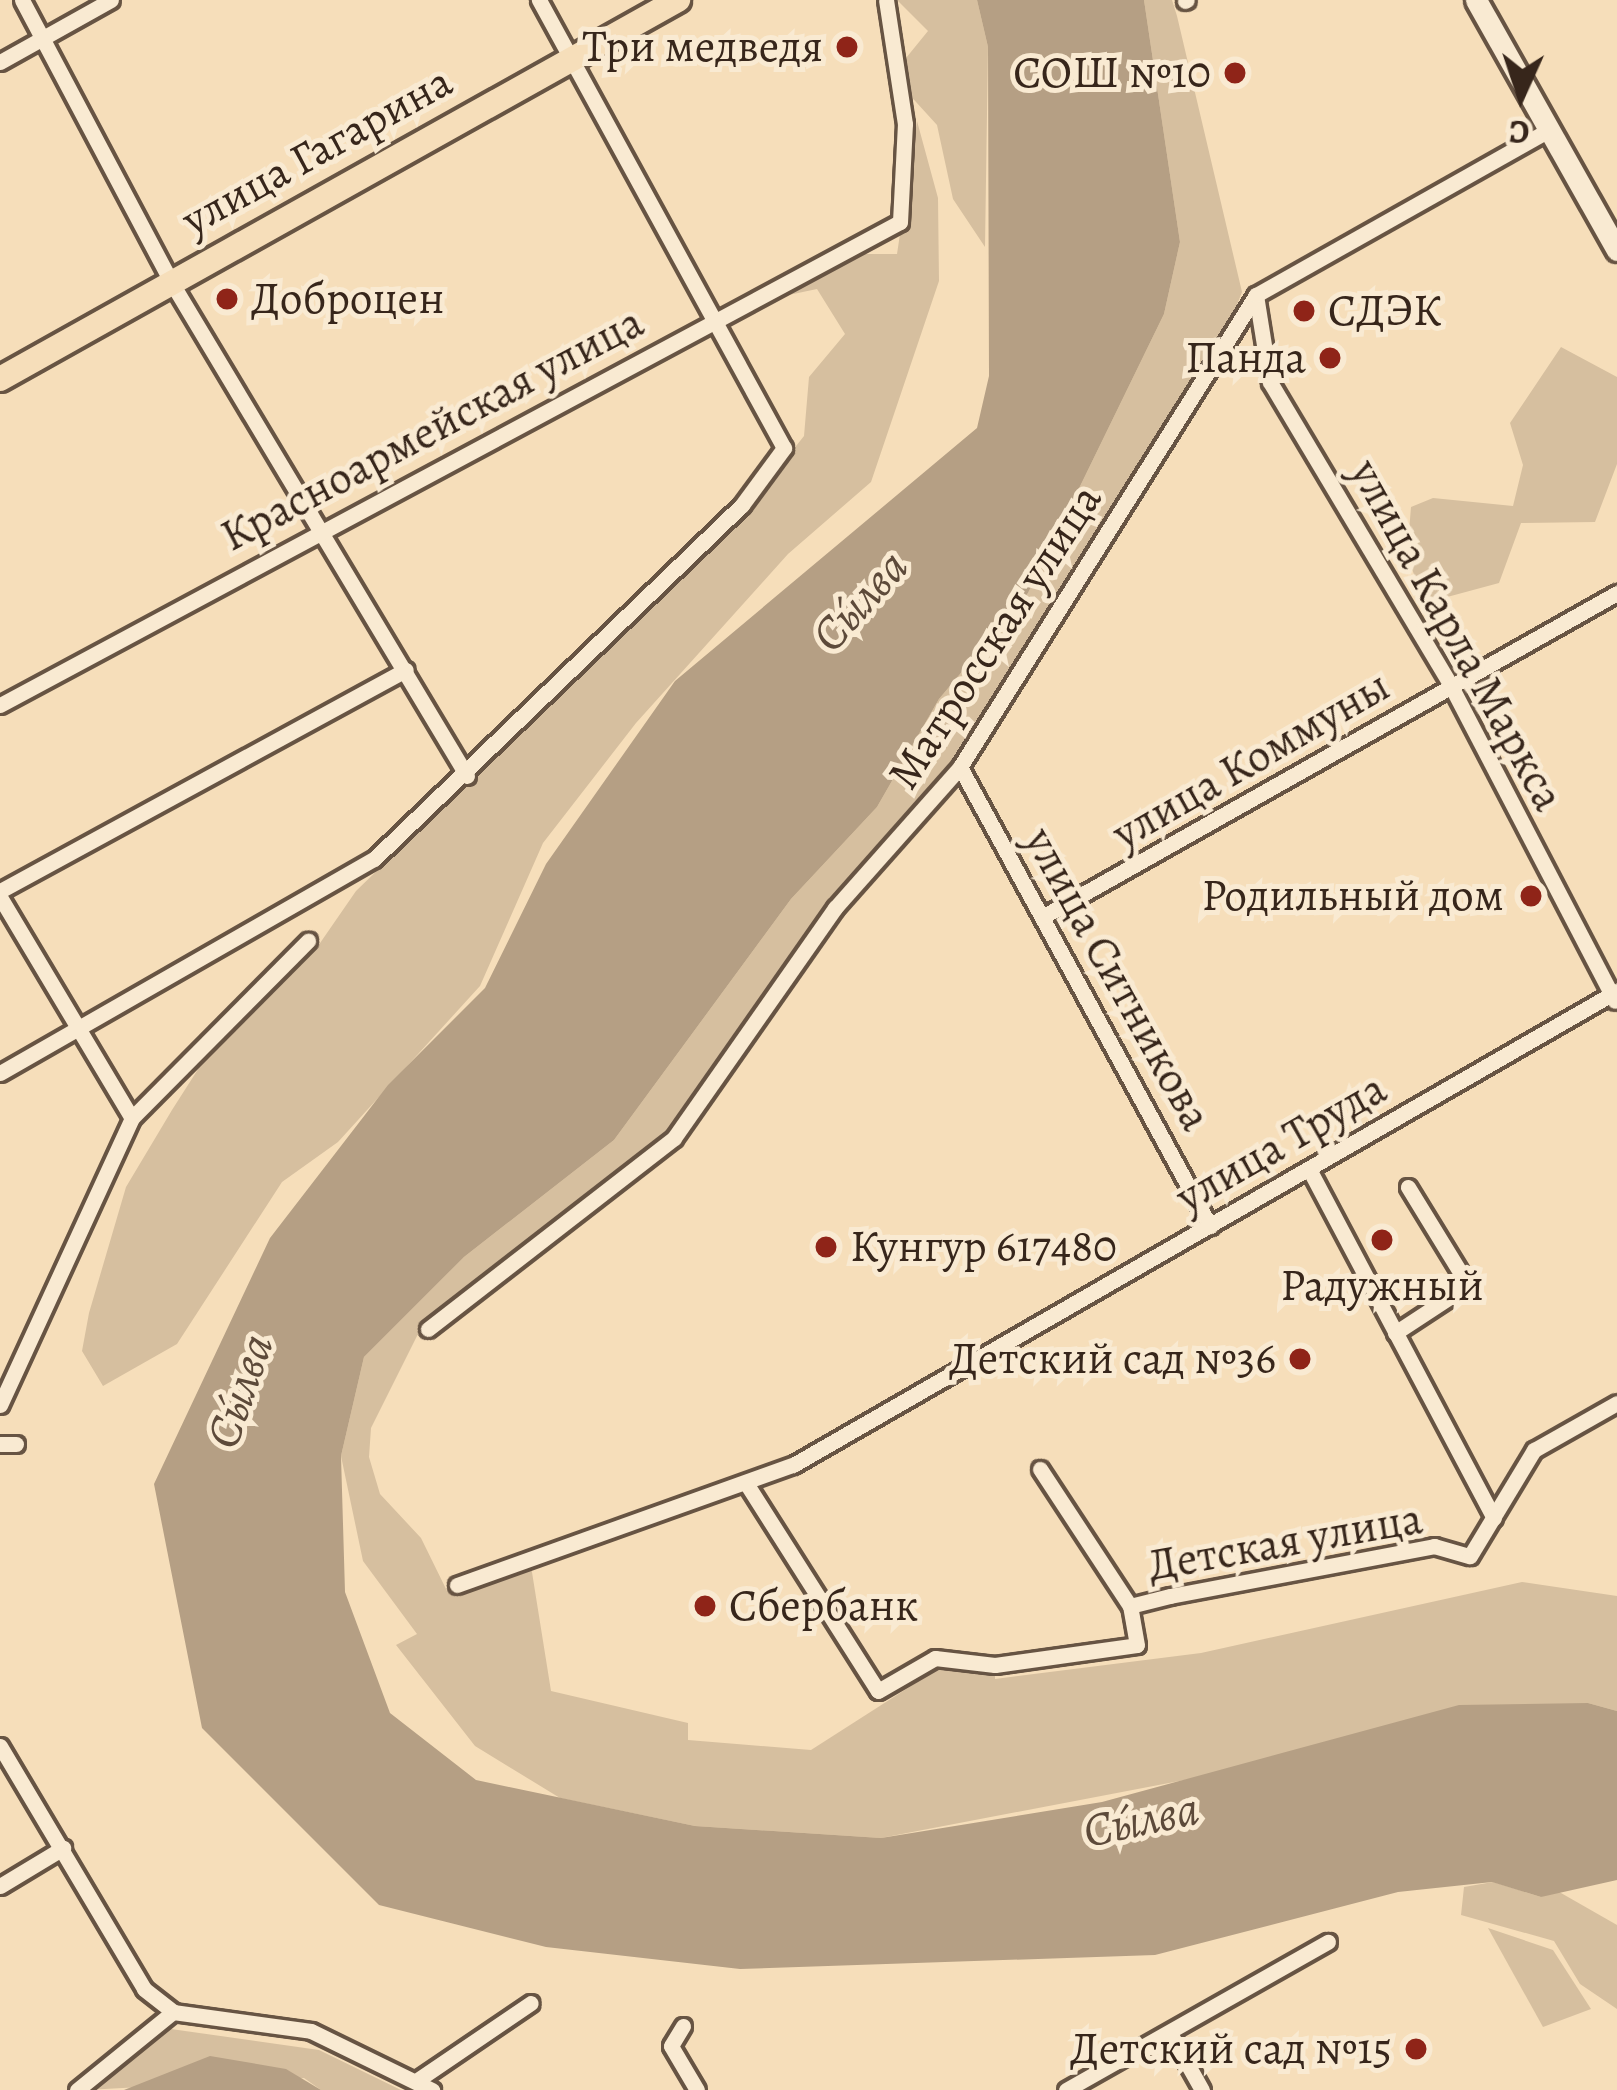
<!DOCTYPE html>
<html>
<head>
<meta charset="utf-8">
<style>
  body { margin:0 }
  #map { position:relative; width:1617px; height:2090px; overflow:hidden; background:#f6deba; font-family:Alegreya,serif }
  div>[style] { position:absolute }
  .green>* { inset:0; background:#d6bf9f }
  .water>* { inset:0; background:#b59f84 }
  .roads { filter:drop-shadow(3px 0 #675443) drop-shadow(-3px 0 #675443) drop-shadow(0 3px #675443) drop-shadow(0 -3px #675443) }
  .street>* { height:15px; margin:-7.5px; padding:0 7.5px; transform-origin:7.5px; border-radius:7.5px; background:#f9ead2 }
  .secondary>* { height:21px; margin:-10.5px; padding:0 10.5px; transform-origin:10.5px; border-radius:10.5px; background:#f9ead2 }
  .primary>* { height:24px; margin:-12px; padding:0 12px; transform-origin:12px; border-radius:12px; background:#f6deba }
  .dots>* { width:33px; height:33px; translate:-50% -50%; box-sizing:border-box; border:6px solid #f9ead2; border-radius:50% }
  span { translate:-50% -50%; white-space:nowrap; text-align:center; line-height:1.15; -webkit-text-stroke:10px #f9ead2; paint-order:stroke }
  .poi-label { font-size:45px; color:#37261b }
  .right { translate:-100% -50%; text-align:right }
  .left { translate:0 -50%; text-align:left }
  .street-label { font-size:45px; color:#37261b }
  .water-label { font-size:48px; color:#5d4a3a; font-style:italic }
  .north { position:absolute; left:1461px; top:36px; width:120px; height:120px; -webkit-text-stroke:9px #f9ead2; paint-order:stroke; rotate:183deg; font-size:33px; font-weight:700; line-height:48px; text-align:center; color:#37261b }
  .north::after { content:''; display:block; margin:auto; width:42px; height:54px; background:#37261b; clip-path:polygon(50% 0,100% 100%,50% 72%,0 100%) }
</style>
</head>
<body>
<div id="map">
  <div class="green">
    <i style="clip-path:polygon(897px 0,977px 0,988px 47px,985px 247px,953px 199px,937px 125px,906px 91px,906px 58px,928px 31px)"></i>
    <i style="clip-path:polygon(1144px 0,1172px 0,1177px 16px,1242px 292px,1231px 320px,1073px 587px,915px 815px,795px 951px,676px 1123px,418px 1334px,371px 1428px,369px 1457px,380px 1494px,421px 1538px,447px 1591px,531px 1566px,551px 1691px,688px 1723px,688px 1740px,811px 1750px,936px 1670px,995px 1665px,995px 1679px,1201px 1653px,1522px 1582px,1617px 1596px,1617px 1711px,1588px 1703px,881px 1838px,695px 1826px,560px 1798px,475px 1746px,396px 1645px,417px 1634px,363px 1561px,341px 1456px,364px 1357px,464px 1257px,614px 1140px,791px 899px,877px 807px,939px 699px,1028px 593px,1164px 314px,1180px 242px)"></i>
    <i style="clip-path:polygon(917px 121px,938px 198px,939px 281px,871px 482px,788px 554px,636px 723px,543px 843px,480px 986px,338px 1142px,282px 1182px,177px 1344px,103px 1386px,82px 1351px,89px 1313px,126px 1187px,172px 1110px,209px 1052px,318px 946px,356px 891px,733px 525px,804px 436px,809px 377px,845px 334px,817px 289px,779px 297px,859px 254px,897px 254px)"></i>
    <i style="clip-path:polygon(1561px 347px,1617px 377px,1617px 464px,1595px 522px,1521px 523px,1499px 583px,1425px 603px,1407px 556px,1411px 507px,1433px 498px,1513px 506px,1523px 465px,1510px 423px)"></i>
    <i style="clip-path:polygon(1493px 1882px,1541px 1897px,1554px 1889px,1617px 1925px,1617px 2009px,1580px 1984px,1554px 1941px,1461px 1915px,1464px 1887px)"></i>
    <i style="clip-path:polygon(1488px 1928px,1553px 1950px,1591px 2009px,1543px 2027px)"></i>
    <i style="clip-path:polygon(164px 2028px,319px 2050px,401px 2090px,321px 2090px,304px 2078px,86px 2090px)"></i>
  </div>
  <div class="water">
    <i style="clip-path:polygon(977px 0,1144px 0,1180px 242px,1164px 314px,1028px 593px,939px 699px,877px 807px,791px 899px,614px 1140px,464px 1257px,364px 1357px,341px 1456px,345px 1592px,390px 1713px,476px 1780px,695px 1826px,881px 1838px,1102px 1802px,1459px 1705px,1588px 1703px,1617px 1711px,1617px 1880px,1541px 1897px,1492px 1882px,1398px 1892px,1155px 1955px,740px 1969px,546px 1947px,379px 1905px,202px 1728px,154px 1484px,270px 1238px,388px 1085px,485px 988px,546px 864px,675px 681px,977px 428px,989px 376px,988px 47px)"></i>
    <i style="clip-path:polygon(210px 2056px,286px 2069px,321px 2090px,124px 2090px)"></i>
  </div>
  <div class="roads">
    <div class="street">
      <i style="left:22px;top:0;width:317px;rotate:62.1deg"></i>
      <i style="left:170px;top:280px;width:578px;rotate:59.09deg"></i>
      <i style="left:1185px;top:1px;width:2px;rotate:-27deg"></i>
      <i style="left:0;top:62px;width:127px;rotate:-29.2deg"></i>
      <i style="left:1256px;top:295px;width:88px;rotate:80.9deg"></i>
      <i style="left:1270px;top:382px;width:354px;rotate:59.2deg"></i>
      <i style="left:1451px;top:686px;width:355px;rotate:62.5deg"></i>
      <i style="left:0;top:705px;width:1021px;rotate:-28.22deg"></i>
      <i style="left:900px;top:222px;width:98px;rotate:-87.1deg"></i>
      <i style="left:905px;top:124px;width:125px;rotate:-98.7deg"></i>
      <i style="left:960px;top:767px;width:523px;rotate:61.42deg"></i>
      <i style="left:0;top:891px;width:462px;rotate:-28.6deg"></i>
      <i style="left:0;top:897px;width:257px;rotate:59.2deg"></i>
      <i style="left:1044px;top:916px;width:658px;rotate:-29.41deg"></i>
      <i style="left:0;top:1073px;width:431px;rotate:-29.8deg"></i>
      <i style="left:374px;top:859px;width:511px;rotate:-43.89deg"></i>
      <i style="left:742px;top:505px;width:71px;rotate:-53.6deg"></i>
      <i style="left:784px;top:448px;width:511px;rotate:-118.67deg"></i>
      <i style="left:1309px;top:1169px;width:395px;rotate:62.1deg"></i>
      <i style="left:428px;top:1329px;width:311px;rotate:-37.8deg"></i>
      <i style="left:674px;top:1138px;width:281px;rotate:-55deg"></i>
      <i style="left:835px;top:908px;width:188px;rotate:-48.4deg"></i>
      <i style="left:960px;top:767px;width:557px;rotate:-57.91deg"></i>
      <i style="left:1256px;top:295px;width:336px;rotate:-29.4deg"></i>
      <i style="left:1395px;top:1333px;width:87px;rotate:-33.3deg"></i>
      <i style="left:1468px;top:1285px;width:115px;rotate:-121.5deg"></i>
      <i style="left:0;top:1405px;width:316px;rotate:-65.3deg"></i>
      <i style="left:132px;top:1118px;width:250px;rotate:-45.2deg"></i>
      <i style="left:0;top:1444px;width:16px"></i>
      <i style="left:1040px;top:1469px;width:164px;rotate:56.7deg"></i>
      <i style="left:746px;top:1483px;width:246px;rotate:57.6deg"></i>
      <i style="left:878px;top:1691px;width:66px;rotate:-30.1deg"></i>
      <i style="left:935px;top:1658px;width:60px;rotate:6.7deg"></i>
      <i style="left:995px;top:1665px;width:143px;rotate:-8deg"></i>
      <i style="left:1137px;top:1645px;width:40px;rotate:-100deg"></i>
      <i style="left:1130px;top:1606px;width:41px;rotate:-14deg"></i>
      <i style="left:1170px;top:1596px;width:269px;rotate:-10.7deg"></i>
      <i style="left:1434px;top:1546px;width:37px;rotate:16deg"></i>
      <i style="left:1470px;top:1556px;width:124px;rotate:-58.9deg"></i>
      <i style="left:1534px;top:1450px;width:95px;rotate:-29.5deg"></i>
      <i style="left:457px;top:1585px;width:357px;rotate:-19.7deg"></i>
      <i style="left:793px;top:1465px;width:951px;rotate:-29.91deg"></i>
      <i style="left:0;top:1746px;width:282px;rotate:59.3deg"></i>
      <i style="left:144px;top:1989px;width:37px;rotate:38deg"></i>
      <i style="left:173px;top:2012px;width:139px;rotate:7.8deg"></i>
      <i style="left:311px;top:2031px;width:135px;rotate:26deg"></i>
      <i style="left:0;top:1886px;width:74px;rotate:-31.1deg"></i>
      <i style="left:683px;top:2026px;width:23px;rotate:121deg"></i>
      <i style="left:671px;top:2046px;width:51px;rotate:59.4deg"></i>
      <i style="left:1171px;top:2035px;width:63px;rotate:60.6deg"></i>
      <i style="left:419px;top:2079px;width:135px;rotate:-34.2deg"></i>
      <i style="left:77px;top:2090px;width:124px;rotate:-39.1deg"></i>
      <i style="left:1066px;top:2090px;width:301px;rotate:-29.5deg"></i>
    </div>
    <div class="secondary">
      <i style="left:1476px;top:0;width:287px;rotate:60.6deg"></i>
    </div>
    <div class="primary">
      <i style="left:0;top:379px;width:777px;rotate:-29.21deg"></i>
    </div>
  </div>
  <div class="dots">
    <i style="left:847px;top:47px;background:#8f2418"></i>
    <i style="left:1235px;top:73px;background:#8f2418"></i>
    <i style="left:227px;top:299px;background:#8f2418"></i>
    <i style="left:1304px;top:311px;background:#8f2418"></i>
    <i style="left:1330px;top:358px;background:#8f2418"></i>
    <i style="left:1531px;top:896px;background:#8f2418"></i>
    <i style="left:1382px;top:1240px;background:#8f2418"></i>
    <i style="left:826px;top:1247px;background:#8f2418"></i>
    <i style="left:1300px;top:1359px;background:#8f2418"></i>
    <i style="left:705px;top:1606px;background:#8f2418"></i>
    <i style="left:1416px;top:2049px;background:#8f2418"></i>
  </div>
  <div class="poi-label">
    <span class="right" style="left:823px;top:47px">Три медведя</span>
    <span class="right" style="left:1211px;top:73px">СОШ №10</span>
    <span class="left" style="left:251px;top:299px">Доброцен</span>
    <span class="left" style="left:1328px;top:311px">СДЭК</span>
    <span class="right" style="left:1306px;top:358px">Панда</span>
    <span class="right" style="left:1504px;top:896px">Родильный дом</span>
    <span class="left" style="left:850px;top:1247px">Кунгур 617480</span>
    <span style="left:1382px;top:1286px">Радужный</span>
    <span class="right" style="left:1276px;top:1359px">Детский сад №36</span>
    <span class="left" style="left:729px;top:1606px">Сбербанк</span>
    <span class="right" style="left:1392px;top:2049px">Детский сад №15</span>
  </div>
  <div class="street-label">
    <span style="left:317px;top:151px;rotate:-29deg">улица Гагарина</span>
    <span style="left:432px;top:429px;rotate:-28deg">Красноармейская улица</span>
    <span style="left:1457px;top:635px;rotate:61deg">улица Карла Маркса</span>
    <span style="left:995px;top:637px;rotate:-57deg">Матросская улица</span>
    <span style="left:1251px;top:760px;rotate:-30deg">улица Коммуны</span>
    <span style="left:1118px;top:979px;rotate:61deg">улица Ситникова</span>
    <span style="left:1281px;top:1143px;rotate:-30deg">улица Труда</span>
    <span style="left:1285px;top:1542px;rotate:-10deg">Детская улица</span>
  </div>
  <div class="water-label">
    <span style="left:860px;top:601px;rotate:-48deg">Сы́лва</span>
    <span style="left:240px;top:1391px;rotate:-71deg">Сы́лва</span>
    <span style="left:1141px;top:1820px;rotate:-12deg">Сы́лва</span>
  </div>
  <div class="north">С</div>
</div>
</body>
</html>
